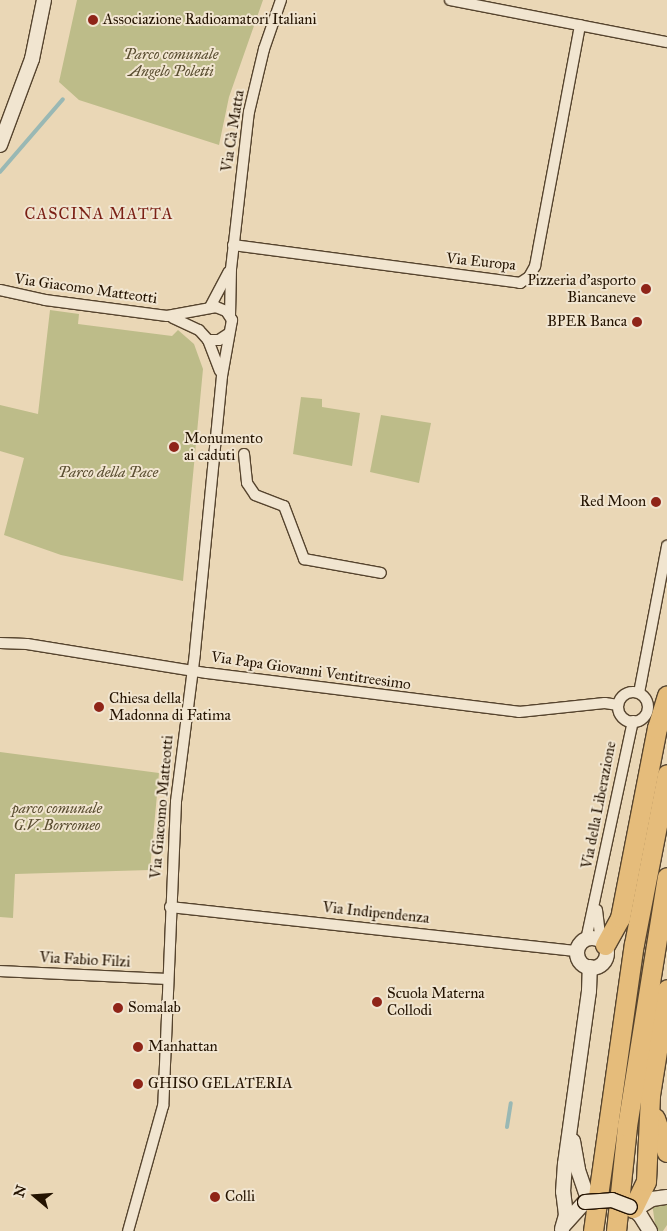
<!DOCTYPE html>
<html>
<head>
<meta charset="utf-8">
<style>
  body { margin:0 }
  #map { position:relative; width:667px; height:1231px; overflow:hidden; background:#ead7b6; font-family:"IM FELL Great Primer",serif }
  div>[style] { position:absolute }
  .green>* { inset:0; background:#bdbc89 }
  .stream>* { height:4px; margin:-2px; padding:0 2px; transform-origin:2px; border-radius:2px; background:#99b8b4 }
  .roads { filter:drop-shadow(1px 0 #56442e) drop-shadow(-1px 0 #56442e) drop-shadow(0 1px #56442e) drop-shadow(0 -1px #56442e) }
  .street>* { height:10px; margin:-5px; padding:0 5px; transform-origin:5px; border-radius:5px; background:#f1e5d0 }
  .street>.ring { margin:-5px; padding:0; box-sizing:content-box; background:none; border:10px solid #f1e5d0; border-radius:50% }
  .secondary>* { height:14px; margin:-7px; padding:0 7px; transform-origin:7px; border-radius:7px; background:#f1e5d0 }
  .secondary>.ring { margin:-7px; padding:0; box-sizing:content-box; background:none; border:14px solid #f1e5d0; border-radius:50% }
  .highway>* { height:19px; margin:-9.5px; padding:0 9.5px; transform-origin:9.5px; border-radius:9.5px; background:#e5bc7b }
  .bridges { filter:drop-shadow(1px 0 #241301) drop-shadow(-1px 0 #241301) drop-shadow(0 1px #241301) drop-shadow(0 -1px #241301) }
  .secondary-bridge>* { height:14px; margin:-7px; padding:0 7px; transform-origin:7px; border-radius:7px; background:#f1e5d0 }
  .dots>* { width:14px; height:14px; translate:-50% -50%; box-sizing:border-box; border:2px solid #f1e5d0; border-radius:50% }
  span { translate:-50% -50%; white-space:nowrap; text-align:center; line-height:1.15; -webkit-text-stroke:4px #f1e5d0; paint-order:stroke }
  .poi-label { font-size:15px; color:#241301 }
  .left { translate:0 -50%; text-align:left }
  .right { translate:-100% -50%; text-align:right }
  .park-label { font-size:15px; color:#5a4e31; font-style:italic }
  .street-label { font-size:15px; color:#241301 }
  .neighbourhood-label { font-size:16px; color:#7a1f14; letter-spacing:1px }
  .north { position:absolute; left:10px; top:1171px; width:50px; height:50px; -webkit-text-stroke:4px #f1e5d0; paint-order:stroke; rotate:288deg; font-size:14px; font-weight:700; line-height:20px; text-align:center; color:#241301 }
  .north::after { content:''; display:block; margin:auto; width:18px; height:22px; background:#241301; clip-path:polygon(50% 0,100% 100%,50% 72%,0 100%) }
</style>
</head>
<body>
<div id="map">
  <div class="green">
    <i style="clip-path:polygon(77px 0,263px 0,229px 97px,219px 145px,79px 100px,59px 82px)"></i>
    <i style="clip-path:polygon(50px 310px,79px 314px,78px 324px,172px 336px,178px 330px,194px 344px,203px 369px,183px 581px,61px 555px,4px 535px,24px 458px,0 451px,0 405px,38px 414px)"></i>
    <i style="clip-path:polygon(301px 397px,322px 399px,322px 407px,360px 413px,352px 466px,293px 454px)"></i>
    <i style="clip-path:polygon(381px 415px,431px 423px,419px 483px,370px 472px)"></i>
    <i style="clip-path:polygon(0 752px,159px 773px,150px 870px,15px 874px,13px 918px,0 917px)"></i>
    <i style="clip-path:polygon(667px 1202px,667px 1225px,663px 1231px,656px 1231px,652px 1203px)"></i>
  </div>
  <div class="stream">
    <i style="left:0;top:172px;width:96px;rotate:-49.2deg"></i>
    <i style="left:507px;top:1127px;width:24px;rotate:-81deg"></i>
  </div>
  <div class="roads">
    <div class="street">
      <i style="left:450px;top:0;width:221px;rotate:11deg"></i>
      <i style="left:233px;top:245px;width:290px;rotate:7.5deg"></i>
      <i style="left:520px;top:283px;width:11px;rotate:-34deg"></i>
      <i style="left:529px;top:277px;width:13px;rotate:-61deg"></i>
      <i style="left:535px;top:266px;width:245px;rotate:-79.4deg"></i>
      <i style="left:0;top:290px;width:46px;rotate:12.5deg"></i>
      <i style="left:45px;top:300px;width:123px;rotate:7.5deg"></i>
      <i style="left:167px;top:316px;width:50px;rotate:-10.4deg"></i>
      <i style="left:216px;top:307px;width:11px;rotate:22deg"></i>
      <i style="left:226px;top:311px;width:11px;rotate:56deg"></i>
      <i style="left:232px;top:320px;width:57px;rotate:100.1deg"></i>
      <i style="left:222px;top:376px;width:278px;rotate:95.6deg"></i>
      <i style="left:195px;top:653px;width:150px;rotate:97.3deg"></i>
      <i style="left:176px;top:802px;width:304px;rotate:92.4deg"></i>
      <i style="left:163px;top:1106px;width:130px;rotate:105.6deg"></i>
      <i style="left:210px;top:307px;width:40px;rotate:-62deg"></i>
      <i style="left:230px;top:316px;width:47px;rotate:-88.8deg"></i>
      <i style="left:231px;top:269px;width:158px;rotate:-83.5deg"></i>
      <i style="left:249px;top:112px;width:65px;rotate:-76.6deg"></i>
      <i style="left:264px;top:49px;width:52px;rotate:-70.9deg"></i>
      <i style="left:173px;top:318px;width:29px;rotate:25deg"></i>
      <i style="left:199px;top:330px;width:13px;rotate:48deg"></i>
      <i style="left:208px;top:340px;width:11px"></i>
      <i style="left:219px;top:340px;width:11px;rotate:-34deg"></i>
      <i style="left:208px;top:340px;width:33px;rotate:69deg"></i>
      <i style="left:244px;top:454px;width:29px;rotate:84deg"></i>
      <i style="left:247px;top:483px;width:14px;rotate:56deg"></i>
      <i style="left:255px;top:495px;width:31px;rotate:21deg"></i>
      <i style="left:284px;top:506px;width:57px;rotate:69.3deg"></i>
      <i style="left:304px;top:559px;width:78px;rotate:10.3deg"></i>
      <i style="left:0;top:643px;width:27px;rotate:2deg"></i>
      <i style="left:27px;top:644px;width:182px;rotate:9.2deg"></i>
      <i style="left:207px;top:673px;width:314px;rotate:7.1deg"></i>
      <i style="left:519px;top:712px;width:86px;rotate:-6deg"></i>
      <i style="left:605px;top:703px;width:13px;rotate:9deg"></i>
      <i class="ring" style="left:618px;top:692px;width:20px;height:20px"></i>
      <i style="left:639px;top:693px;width:150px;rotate:-79.2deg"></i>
      <i style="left:170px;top:907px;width:410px;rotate:6.2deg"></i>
      <i style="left:597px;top:910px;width:31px;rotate:83deg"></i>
      <i style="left:586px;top:940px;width:224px;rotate:-77.9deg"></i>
      <i style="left:0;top:971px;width:168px;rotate:2.7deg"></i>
    </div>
    <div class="secondary">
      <i style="left:0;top:145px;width:92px;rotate:-69.6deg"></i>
      <i style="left:32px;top:59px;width:60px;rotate:-78.5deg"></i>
      <i class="ring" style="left:577px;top:938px;width:16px;height:16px"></i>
      <i style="left:573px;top:1141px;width:29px;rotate:80deg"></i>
      <i style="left:578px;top:1170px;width:24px;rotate:71deg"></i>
      <i style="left:630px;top:1207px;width:13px;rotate:39deg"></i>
      <i style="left:640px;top:1215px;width:19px;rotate:58deg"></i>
      <i style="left:635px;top:1210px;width:20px;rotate:-33deg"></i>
      <i style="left:652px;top:1199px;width:15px;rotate:-8deg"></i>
      <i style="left:564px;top:1225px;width:31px;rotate:-48deg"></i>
      <i style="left:562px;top:1229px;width:15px;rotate:-74deg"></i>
      <i style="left:566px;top:1215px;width:23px;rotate:-97deg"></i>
      <i style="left:563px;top:1192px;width:28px;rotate:-86deg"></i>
      <i style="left:565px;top:1164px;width:175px;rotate:-82.1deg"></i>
      <i style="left:589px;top:991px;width:24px;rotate:-88deg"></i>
    </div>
    <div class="highway">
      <i style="left:605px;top:945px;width:31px;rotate:-61deg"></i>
      <i style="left:620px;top:918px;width:194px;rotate:-79deg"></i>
      <i style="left:657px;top:728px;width:34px;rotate:-73deg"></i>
      <i style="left:655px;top:1118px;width:36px;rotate:71deg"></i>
      <i style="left:633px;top:1208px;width:30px;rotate:-64deg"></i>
      <i style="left:646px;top:1181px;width:86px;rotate:-87.3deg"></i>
      <i style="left:650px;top:1095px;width:107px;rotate:-80.9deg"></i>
      <i style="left:593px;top:1231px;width:290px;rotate:-81.9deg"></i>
      <i style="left:634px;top:944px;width:173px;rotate:-79deg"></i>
      <i style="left:616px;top:1231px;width:106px;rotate:-84deg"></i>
      <i style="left:627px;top:1126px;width:252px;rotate:-80.9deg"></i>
    </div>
  </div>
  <div class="bridges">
    <div class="secondary-bridge">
      <i style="left:585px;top:1202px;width:27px;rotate:-4deg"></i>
      <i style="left:612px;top:1200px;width:19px;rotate:21deg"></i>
    </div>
  </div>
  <div class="dots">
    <i style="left:93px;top:20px;background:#8f2418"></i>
    <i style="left:646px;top:289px;background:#8f2418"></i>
    <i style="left:637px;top:322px;background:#8f2418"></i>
    <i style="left:174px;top:447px;background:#8f2418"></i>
    <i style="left:656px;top:502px;background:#8f2418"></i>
    <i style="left:99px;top:707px;background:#8f2418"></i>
    <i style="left:377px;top:1002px;background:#8f2418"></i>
    <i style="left:118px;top:1008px;background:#8f2418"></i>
    <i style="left:138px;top:1047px;background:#8f2418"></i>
    <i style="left:138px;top:1084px;background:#8f2418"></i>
    <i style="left:215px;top:1197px;background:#8f2418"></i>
  </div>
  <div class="poi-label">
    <span class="left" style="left:103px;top:20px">Associazione Radioamatori Italiani</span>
    <span class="right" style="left:636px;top:289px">Pizzeria d'asporto<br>Biancaneve</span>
    <span class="right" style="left:627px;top:322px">BPER Banca</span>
    <span class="left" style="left:184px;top:447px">Monumento<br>ai caduti</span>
    <span class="right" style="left:646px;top:502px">Red Moon</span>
    <span class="left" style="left:109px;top:707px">Chiesa della<br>Madonna di Fatima</span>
    <span class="left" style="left:387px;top:1002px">Scuola Materna<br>Collodi</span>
    <span class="left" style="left:128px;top:1008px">Somalab</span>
    <span class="left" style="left:148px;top:1047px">Manhattan</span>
    <span class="left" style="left:148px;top:1084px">GHISO GELATERIA</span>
    <span class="left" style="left:225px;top:1197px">Colli</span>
  </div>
  <div class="park-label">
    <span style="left:171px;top:63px">Parco comunale<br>Angelo Poletti</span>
    <span style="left:108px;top:473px">Parco della Pace</span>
    <span style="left:57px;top:817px">parco comunale<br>G.V. Borromeo</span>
  </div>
  <div class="street-label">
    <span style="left:233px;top:131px;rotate:-81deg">Via Cà Matta</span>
    <span style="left:481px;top:262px;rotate:6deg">Via Europa</span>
    <span style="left:86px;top:289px;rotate:8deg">Via Giacomo Matteotti</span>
    <span style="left:311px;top:671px;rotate:8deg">Via Papa Giovanni Ventitreesimo</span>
    <span style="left:599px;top:805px;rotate:-79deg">Via della Liberazione</span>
    <span style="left:162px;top:807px;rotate:-85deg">Via Giacomo Matteotti</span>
    <span style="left:376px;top:913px;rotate:6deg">Via Indipendenza</span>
    <span style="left:85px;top:960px;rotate:3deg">Via Fabio Filzi</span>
  </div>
  <div class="neighbourhood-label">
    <span style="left:99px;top:214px">CASCINA MATTA</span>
  </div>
  <div class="north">N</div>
</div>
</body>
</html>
